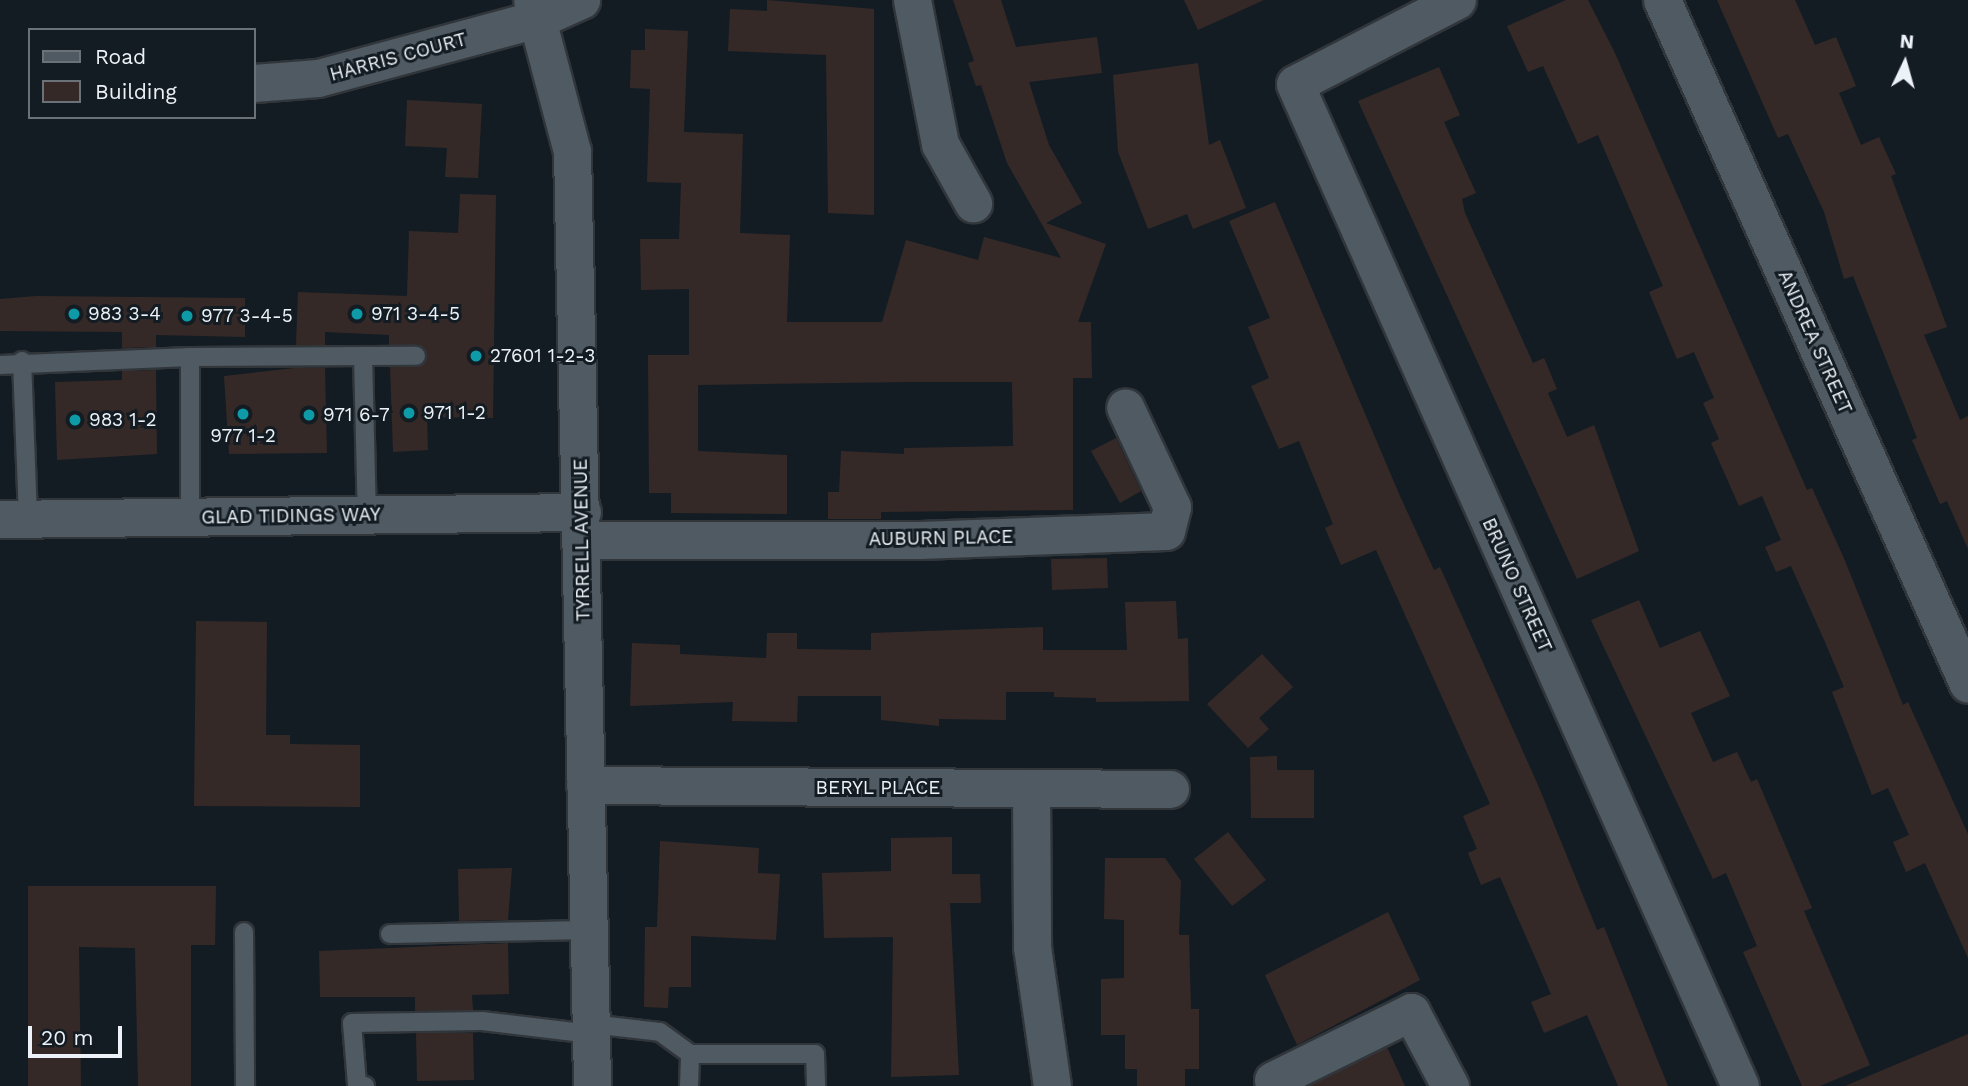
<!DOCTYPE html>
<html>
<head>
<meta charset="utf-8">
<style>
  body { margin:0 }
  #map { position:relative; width:1968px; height:1086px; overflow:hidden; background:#131c23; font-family:"Work Sans",sans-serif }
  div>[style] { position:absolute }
  .building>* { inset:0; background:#352927 }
  .roads { filter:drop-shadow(2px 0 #31363b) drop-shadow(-2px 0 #31363b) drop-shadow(0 2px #31363b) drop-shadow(0 -2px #31363b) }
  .lane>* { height:18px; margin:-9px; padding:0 9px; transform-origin:9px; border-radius:9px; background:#505a62 }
  .street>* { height:37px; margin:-18.5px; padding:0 18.5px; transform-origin:18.5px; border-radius:18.5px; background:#505a62 }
  .dots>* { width:19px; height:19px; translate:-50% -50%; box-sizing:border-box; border:4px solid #131c23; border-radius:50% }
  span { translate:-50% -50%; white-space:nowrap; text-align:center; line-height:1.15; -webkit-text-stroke:6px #131c23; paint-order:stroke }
  .street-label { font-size:19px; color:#ecf2f7 }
  .poi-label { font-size:19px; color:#ecf2f7 }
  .left { translate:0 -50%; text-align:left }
  .legend { position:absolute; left:28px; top:28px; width:228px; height:91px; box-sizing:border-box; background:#131c23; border:2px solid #6a7278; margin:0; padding:9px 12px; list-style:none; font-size:21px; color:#ecf2f7 }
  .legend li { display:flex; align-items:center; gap:14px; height:35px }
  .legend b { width:35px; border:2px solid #6a7278 }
  .north { position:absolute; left:1870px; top:28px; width:70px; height:70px; -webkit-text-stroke:5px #131c23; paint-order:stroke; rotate:5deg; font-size:19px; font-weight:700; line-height:28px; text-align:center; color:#ecf2f7 }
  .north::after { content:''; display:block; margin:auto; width:24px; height:32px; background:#ecf2f7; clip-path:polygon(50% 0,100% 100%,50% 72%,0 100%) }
  .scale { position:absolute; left:28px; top:1026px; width:94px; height:32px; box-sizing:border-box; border:4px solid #ecf2f7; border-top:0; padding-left:9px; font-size:21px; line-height:24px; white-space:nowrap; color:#ecf2f7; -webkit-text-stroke:5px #131c23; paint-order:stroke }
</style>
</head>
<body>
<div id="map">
  <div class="building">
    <i style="clip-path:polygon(767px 0,874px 9px,874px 215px,828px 213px,826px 55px,728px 51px,730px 9px,767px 11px)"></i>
    <i style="clip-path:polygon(953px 0,1001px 0,1016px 47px,1097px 37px,1102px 73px,1029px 82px,1049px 145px,1082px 203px,1046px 223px,1106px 244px,1078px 322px,1091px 322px,1092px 378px,1073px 378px,1073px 510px,881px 512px,881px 519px,828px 519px,828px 492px,839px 492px,841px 451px,904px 454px,904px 448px,1013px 446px,1012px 382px,910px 382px,698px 385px,698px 451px,787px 455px,787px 514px,671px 513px,671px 493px,649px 493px,648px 355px,689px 355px,689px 289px,641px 290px,640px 239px,679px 239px,681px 183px,647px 182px,650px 89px,630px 88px,631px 50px,645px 50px,645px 29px,688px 31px,684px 132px,743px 134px,740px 233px,790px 235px,787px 322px,882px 322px,906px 240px,978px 260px,984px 237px,1061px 258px,1007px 163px,981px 85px,976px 86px,968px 63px,974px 61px)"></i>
    <i style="clip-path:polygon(1184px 0,1264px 0,1198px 30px)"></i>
    <i style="clip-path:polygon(1566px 0,1588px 0,1614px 51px,1807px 490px,1812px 488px,1843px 556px,1903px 705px,1908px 702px,1968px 834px,1968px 958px,1925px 863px,1906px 872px,1893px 842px,1909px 835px,1888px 788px,1872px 795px,1832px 692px,1844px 687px,1825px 642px,1791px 566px,1776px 572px,1765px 547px,1781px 540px,1762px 496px,1739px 506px,1711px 443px,1719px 439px,1703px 403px,1714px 398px,1694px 352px,1677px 359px,1649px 292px,1663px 286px,1598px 135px,1578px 144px,1543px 66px,1528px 72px,1507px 26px)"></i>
    <i style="clip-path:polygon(1717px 0,1795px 0,1815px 45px,1836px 37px,1856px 86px,1839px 93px,1861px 145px,1879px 137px,1896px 174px,1891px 176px,1947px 327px,1924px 335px,1960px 420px,1968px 416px,1968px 549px,1947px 501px,1940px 504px,1912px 440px,1917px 438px,1853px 276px,1844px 279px,1824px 212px,1788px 134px,1778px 138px)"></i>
    <i style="clip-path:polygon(1198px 63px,1209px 145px,1220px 140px,1246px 208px,1193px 229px,1187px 214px,1148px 229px,1118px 152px,1113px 75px)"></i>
    <i style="clip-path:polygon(1439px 67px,1460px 115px,1444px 122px,1476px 193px,1462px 199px,1465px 213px,1533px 363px,1544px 358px,1557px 389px,1548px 393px,1567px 437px,1594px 425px,1639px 551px,1577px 579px,1358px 101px)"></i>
    <i style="clip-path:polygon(407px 100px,482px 104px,478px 178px,445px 177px,447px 148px,405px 146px)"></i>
    <i style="clip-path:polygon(460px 194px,496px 195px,493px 418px,427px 417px,428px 450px,393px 452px,390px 367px,421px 366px,425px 350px,389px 345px,389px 335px,325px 332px,325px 345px,296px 345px,298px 292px,407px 296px,409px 231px,458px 233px)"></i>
    <i style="clip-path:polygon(1275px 202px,1400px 496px,1434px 570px,1440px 567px,1538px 785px,1597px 930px,1604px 927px,1668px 1086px,1618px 1086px,1587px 1015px,1544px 1033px,1531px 1002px,1551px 994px,1500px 877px,1481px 885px,1468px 853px,1477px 849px,1463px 816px,1490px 804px,1388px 577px,1376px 550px,1341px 565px,1325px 528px,1333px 524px,1299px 441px,1279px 449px,1251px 386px,1269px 378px,1248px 327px,1270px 318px,1229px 221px)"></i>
    <i style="clip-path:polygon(36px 296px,245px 298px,245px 337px,156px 335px,156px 347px,122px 348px,122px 332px,0 331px,0 299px)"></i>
    <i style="clip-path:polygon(295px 368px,325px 368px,327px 453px,229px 454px,224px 376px)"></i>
    <i style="clip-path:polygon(156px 370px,157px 454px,57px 460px,55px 382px,122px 380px,122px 371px)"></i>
    <i style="clip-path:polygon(1116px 438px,1141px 491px,1120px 503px,1091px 451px)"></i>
    <i style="clip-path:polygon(1107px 558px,1108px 588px,1052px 590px,1051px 559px)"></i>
    <i style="clip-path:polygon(1639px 600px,1660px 648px,1700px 631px,1730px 696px,1691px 713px,1713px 762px,1737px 752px,1751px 782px,1757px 779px,1812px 908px,1804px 911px,1870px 1065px,1820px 1086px,1802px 1086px,1743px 952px,1757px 946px,1726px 873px,1713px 879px,1591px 620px)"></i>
    <i style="clip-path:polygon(1176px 601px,1178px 639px,1188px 638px,1189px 701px,1096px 702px,1096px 698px,1054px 697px,1054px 692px,1006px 692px,1006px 720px,939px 719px,939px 726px,881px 720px,881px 696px,798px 696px,797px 722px,732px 721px,733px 702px,630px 706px,632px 643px,680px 645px,680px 654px,766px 658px,767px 633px,797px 633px,797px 649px,871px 650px,871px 633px,1043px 627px,1043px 650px,1127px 650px,1125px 602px)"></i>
    <i style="clip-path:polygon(196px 621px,267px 622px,266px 735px,290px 735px,290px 744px,360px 745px,360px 807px,194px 806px)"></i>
    <i style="clip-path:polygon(1262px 654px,1293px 687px,1259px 718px,1269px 729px,1248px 748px,1207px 704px)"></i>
    <i style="clip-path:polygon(1277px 756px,1277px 770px,1314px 770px,1314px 818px,1251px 818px,1250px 757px)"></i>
    <i style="clip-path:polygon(1228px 832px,1266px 880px,1232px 906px,1194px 859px)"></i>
    <i style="clip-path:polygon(952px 837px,952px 874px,980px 874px,981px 903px,950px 903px,959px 1075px,891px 1077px,893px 937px,824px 938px,822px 873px,891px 871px,891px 838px)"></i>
    <i style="clip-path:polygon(660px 841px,759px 848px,758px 873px,780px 874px,776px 940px,691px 936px,691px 987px,669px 987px,668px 1008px,644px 1007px,645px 927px,657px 927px)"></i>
    <i style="clip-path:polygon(1105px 858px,1165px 858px,1181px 881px,1179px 935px,1189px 935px,1191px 1009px,1199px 1009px,1199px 1069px,1185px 1069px,1185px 1086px,1137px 1086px,1137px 1069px,1125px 1069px,1125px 1035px,1101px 1035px,1101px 979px,1124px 978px,1124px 920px,1104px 919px)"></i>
    <i style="clip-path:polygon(512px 868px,508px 920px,459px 921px,458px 869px)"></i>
    <i style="clip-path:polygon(28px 886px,216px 886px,215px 945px,191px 945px,191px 1086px,138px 1086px,135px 948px,79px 947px,81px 1086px,28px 1086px)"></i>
    <i style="clip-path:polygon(1388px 912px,1420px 980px,1297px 1045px,1265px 975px)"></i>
    <i style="clip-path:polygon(508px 943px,509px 994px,472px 995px,473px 1010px,415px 1011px,415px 997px,320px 997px,319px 951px)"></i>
    <i style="clip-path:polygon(416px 1033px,473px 1033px,474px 1080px,417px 1081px)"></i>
    <i style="clip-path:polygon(1968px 1034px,1968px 1086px,1845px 1086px)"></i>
    <i style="clip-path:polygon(1387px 1047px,1405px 1086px,1308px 1086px)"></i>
  </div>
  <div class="roads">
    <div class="lane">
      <i style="left:363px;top:356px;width:159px;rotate:88.6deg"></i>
      <i style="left:190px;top:357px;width:160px;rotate:90deg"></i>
      <i style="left:22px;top:361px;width:158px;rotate:87.8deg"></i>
      <i style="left:0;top:365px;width:190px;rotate:-2.4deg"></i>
      <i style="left:190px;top:357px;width:226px;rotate:-0.3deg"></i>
      <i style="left:244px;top:932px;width:154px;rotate:89.6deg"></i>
      <i style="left:390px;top:934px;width:199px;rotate:-1.2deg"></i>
      <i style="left:591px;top:1024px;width:69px;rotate:6.6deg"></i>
      <i style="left:660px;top:1032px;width:37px;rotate:36deg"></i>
      <i style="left:690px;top:1054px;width:125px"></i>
      <i style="left:815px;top:1054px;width:32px;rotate:88deg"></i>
      <i style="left:365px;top:1086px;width:8px;rotate:-166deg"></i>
      <i style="left:357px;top:1084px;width:61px;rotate:-94.7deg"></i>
      <i style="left:352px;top:1023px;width:130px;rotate:-0.9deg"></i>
      <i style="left:482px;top:1021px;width:110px;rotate:6.8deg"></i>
      <i style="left:689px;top:1086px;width:32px;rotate:-88deg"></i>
    </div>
    <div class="street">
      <i style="left:532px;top:0;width:156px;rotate:75.2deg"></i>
      <i style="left:572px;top:151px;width:935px;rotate:88.77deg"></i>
      <i style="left:912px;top:0;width:147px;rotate:79deg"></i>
      <i style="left:940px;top:144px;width:68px;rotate:60.8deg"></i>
      <i style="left:1457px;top:0;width:182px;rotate:152.6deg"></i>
      <i style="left:1295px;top:84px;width:1096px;rotate:66.05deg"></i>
      <i style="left:1662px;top:0;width:749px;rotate:65.9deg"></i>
      <i style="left:254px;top:83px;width:64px;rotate:-4.5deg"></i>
      <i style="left:318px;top:78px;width:231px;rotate:-15.1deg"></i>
      <i style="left:541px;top:18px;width:44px;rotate:-24.2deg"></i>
      <i style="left:0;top:519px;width:582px;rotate:-0.69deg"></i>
      <i style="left:581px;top:540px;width:339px"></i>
      <i style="left:920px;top:540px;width:246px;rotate:-2.1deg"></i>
      <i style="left:1166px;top:531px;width:25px;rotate:-76deg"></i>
      <i style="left:1172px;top:507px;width:110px;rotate:-115.2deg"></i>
      <i style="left:585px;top:785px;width:585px;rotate:0.39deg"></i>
      <i style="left:1031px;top:788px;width:159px;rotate:89.6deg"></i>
      <i style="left:1032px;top:947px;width:140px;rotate:81.8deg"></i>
      <i style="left:1273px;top:1080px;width:154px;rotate:-26.2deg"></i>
      <i style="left:1411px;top:1012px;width:84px;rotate:62.2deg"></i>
    </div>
  </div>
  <div class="dots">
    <i style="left:74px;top:314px;background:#0f9aa8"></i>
    <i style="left:357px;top:314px;background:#0f9aa8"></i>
    <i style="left:187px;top:316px;background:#0f9aa8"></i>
    <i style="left:476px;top:356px;background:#0f9aa8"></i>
    <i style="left:409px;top:413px;background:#0f9aa8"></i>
    <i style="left:243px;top:414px;background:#0f9aa8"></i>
    <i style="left:309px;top:415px;background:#0f9aa8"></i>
    <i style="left:75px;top:420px;background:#0f9aa8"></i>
  </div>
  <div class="street-label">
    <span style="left:398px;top:57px;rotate:-15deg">HARRIS COURT</span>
    <span style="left:1815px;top:342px;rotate:66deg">ANDREA STREET</span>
    <span style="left:291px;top:516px;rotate:-1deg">GLAD TIDINGS WAY</span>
    <span style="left:941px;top:538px;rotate:-1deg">AUBURN PLACE</span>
    <span style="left:582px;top:540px;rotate:-91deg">TYRRELL AVENUE</span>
    <span style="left:1517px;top:585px;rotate:66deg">BRUNO STREET</span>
    <span style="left:878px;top:788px">BERYL PLACE</span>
  </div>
  <div class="poi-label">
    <span class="left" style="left:88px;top:314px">983 3-4</span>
    <span class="left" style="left:371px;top:314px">971 3-4-5</span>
    <span class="left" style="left:201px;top:316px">977 3-4-5</span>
    <span class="left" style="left:490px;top:356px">27601 1-2-3</span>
    <span class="left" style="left:423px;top:413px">971 1-2</span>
    <span class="left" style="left:323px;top:415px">971 6-7</span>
    <span class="left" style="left:89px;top:420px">983 1-2</span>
    <span style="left:243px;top:436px">977 1-2</span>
  </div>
  <ul class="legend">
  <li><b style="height:9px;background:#505a62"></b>Road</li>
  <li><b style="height:19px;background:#352927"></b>Building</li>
  </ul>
  <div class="north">N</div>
  <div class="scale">20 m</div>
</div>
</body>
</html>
